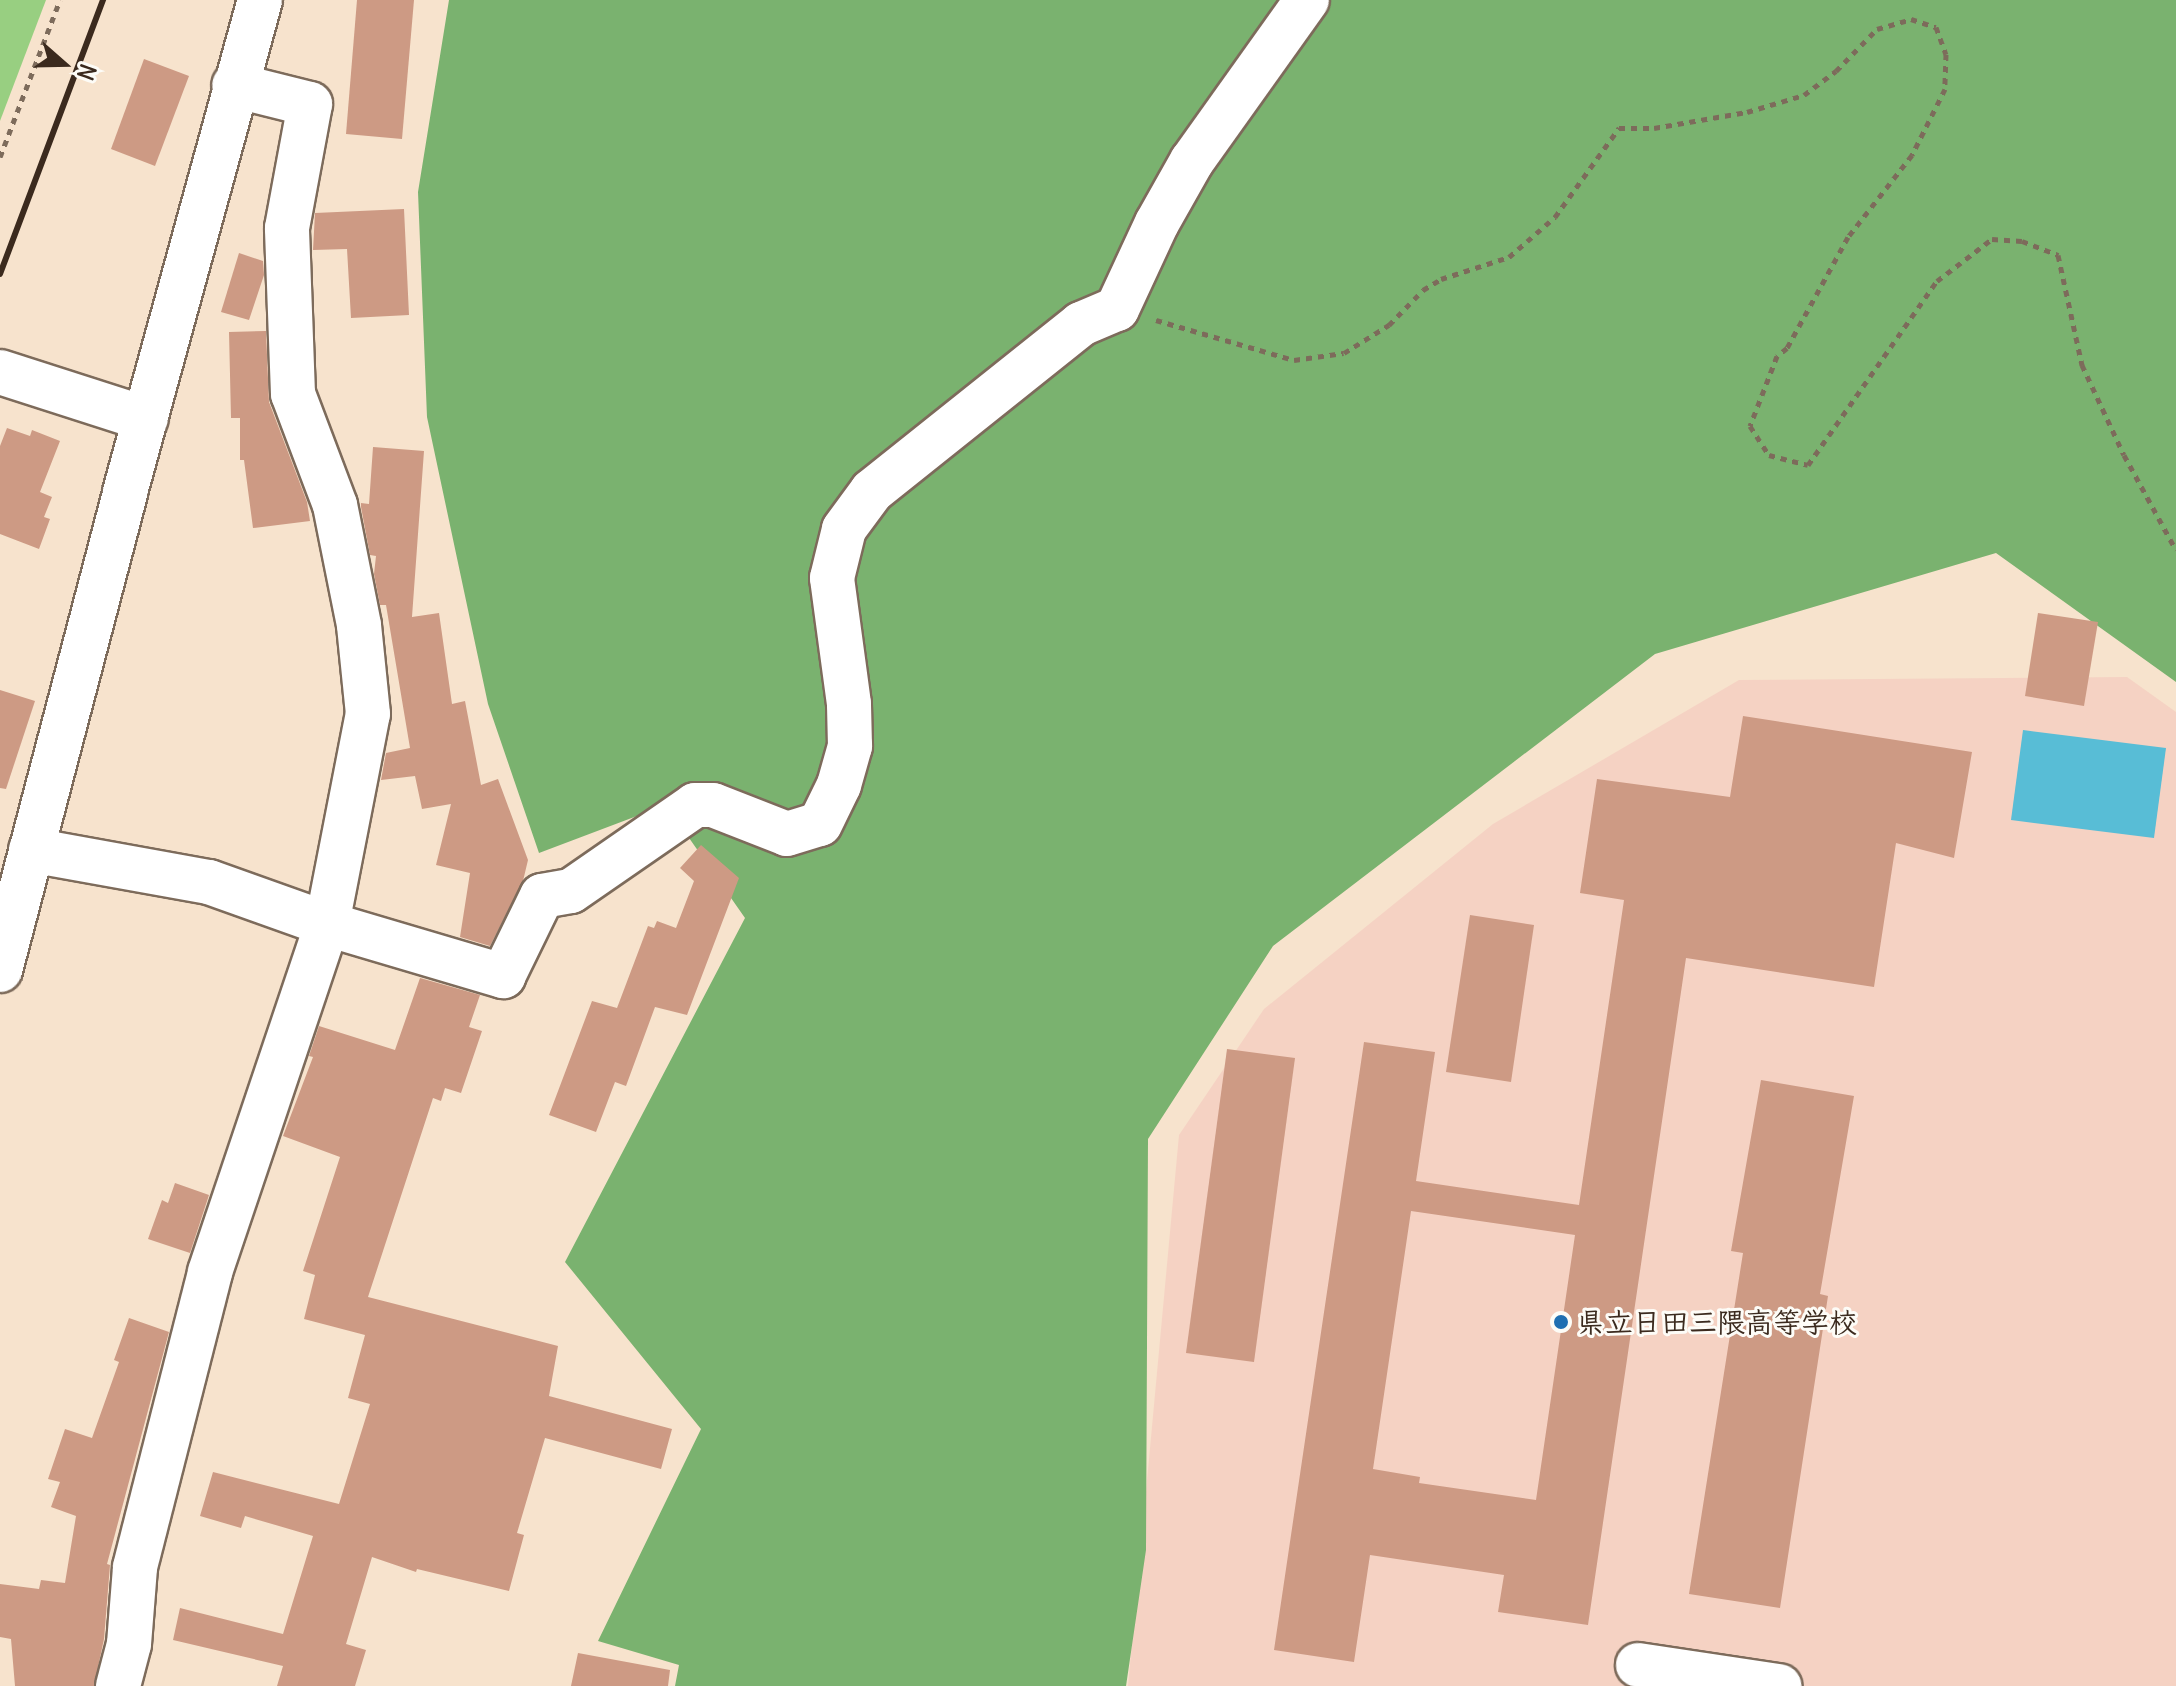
<!DOCTYPE html>
<html>
<head>
<meta charset="utf-8">
<style>
  body { margin:0 }
  #map { position:relative; width:2176px; height:1686px; overflow:hidden; background:#f7e3cd; font-family:Delius,"Klee One",sans-serif }
  div>[style] { position:absolute }
  .built>* { inset:0; background:#f5d2c3 }
  .green>* { inset:0; background:#98cf81 }
  .forest>* { inset:0; background:#7ab26f }
  .water>* { inset:0; background:#58bdd6 }
  .building>* { inset:0; background:#cd9a84 }
  .path>* { height:5px; margin-top:-2.5px; transform-origin:0; background:repeating-linear-gradient(90deg,#7d6b5b 0 6px,transparent 0 12px) }
  .roads { filter:drop-shadow(2px 0 #7d6b5b) drop-shadow(-2px 0 #7d6b5b) drop-shadow(0 2px #7d6b5b) drop-shadow(0 -2px #7d6b5b) }
  .minor>* { height:44px; margin:-22px; padding:0 22px; transform-origin:22px; border-radius:22px; background:#fff }
  .tertiary>* { height:44px; margin:-22px; padding:0 22px; transform-origin:22px; border-radius:22px; background:#fff }
  .rail>* { height:6px; margin:-3px; padding:0 3px; transform-origin:3px; border-radius:3px; background:#3b2a1e }
  .dots>* { width:22px; height:22px; translate:-50% -50%; box-sizing:border-box; border:4px solid #fdfcf7; border-radius:50% }
  span { translate:-50% -50%; white-space:nowrap; text-align:center; line-height:1.15; -webkit-text-stroke:6px #fdfcf7; paint-order:stroke }
  .poi-label { font-size:28px; color:#3b2a1e; font-weight:700 }
  .left { translate:0 -50%; text-align:left }
  .north { position:absolute; left:24px; top:24px; width:80px; height:80px; -webkit-text-stroke:6px #fdfcf7; paint-order:stroke; rotate:110deg; font-size:22px; font-weight:700; line-height:32px; text-align:center; color:#3b2a1e }
  .north::after { content:''; display:block; margin:auto; width:28px; height:36px; background:#3b2a1e; clip-path:polygon(50% 0,100% 100%,50% 72%,0 100%) }
</style>
</head>
<body>
<div id="map">
  <div class="built">
    <i style="clip-path:polygon(2127px 677px,2176px 712px,2176px 1686px,1128px 1686px,1179px 1135px,1264px 1009px,1493px 824px,1739px 680px)"></i>
  </div>
  <div class="green">
    <i style="clip-path:polygon(0 0,46px 0,0 121px)"></i>
  </div>
  <div class="forest">
    <i style="clip-path:polygon(449px 0,2176px 0,2176px 682px,1996px 553px,1655px 654px,1273px 946px,1148px 1139px,1146px 1550px,1126px 1686px,675px 1686px,679px 1665px,598px 1641px,701px 1429px,565px 1262px,745px 918px,666px 805px,539px 853px,488px 704px,427px 417px,418px 192px)"></i>
  </div>
  <div class="water">
    <i style="clip-path:polygon(2023px 730px,2166px 748px,2154px 838px,2011px 820px)"></i>
  </div>
  <div class="building">
    <i style="clip-path:polygon(357px 0,414px 0,402px 139px,346px 134px)"></i>
    <i style="clip-path:polygon(144px 59px,189px 76px,155px 166px,111px 149px)"></i>
    <i style="clip-path:polygon(404px 209px,409px 315px,351px 318px,347px 249px,313px 250px,315px 213px)"></i>
    <i style="clip-path:polygon(239px 253px,263px 261px,264px 275px,249px 320px,221px 312px)"></i>
    <i style="clip-path:polygon(266px 331px,269px 402px,307px 502px,310px 521px,253px 528px,244px 460px,240px 460px,240px 418px,231px 418px,229px 332px)"></i>
    <i style="clip-path:polygon(7px 428px,30px 436px,32px 430px,60px 441px,40px 492px,52px 497px,44px 517px,50px 519px,39px 549px,0 534px,0 446px)"></i>
    <i style="clip-path:polygon(373px 447px,424px 451px,412px 617px,439px 613px,452px 704px,465px 701px,481px 785px,498px 779px,528px 860px,523px 881px,490px 946px,460px 937px,470px 873px,436px 865px,451px 804px,422px 809px,415px 776px,381px 780px,386px 753px,410px 748px,386px 605px,380px 605px,374px 574px,376px 556px,370px 555px,361px 507px,361px 503px,369px 504px)"></i>
    <i style="clip-path:polygon(2038px 613px,2098px 622px,2084px 706px,2025px 696px)"></i>
    <i style="clip-path:polygon(0 690px,35px 701px,6px 789px,0 788px)"></i>
    <i style="clip-path:polygon(evenodd,1743px 716px,1972px 752px,1954px 858px,1896px 843px,1874px 987px,1686px 958px,1588px 1625px,1498px 1612px,1504px 1575px,1370px 1555px,1354px 1662px,1274px 1650px,1364px 1042px,1435px 1052px,1416px 1181px,1579px 1205px,1624px 900px,1580px 893px,1597px 779px,1730px 797px,1743px 716px,1411px 1211px,1575px 1235px,1536px 1500px,1419px 1483px,1420px 1477px,1373px 1469px,1411px 1211px)"></i>
    <i style="clip-path:polygon(701px 845px,739px 878px,687px 1015px,655px 1007px,626px 1086px,615px 1082px,596px 1132px,549px 1115px,592px 1001px,617px 1008px,648px 926px,654px 928px,657px 921px,676px 928px,694px 881px,680px 868px)"></i>
    <i style="clip-path:polygon(1470px 915px,1534px 925px,1511px 1082px,1446px 1072px)"></i>
    <i style="clip-path:polygon(420px 978px,480px 995px,469px 1027px,482px 1031px,461px 1093px,445px 1088px,441px 1101px,433px 1098px,368px 1297px,558px 1346px,549px 1396px,672px 1429px,661px 1469px,545px 1438px,517px 1533px,524px 1535px,509px 1591px,417px 1569px,416px 1572px,372px 1557px,346px 1644px,366px 1650px,355px 1686px,277px 1686px,283px 1666px,173px 1640px,180px 1608px,283px 1634px,313px 1536px,245px 1516px,241px 1528px,200px 1516px,213px 1472px,339px 1504px,370px 1404px,348px 1398px,365px 1335px,304px 1319px,315px 1275px,303px 1271px,340px 1157px,283px 1136px,313px 1057px,309px 1056px,319px 1026px,395px 1050px)"></i>
    <i style="clip-path:polygon(1227px 1049px,1295px 1058px,1254px 1362px,1186px 1353px)"></i>
    <i style="clip-path:polygon(1761px 1080px,1854px 1096px,1820px 1294px,1828px 1296px,1780px 1608px,1689px 1594px,1743px 1253px,1731px 1251px)"></i>
    <i style="clip-path:polygon(175px 1183px,209px 1195px,190px 1253px,148px 1239px,162px 1200px,168px 1203px)"></i>
    <i style="clip-path:polygon(129px 1318px,169px 1332px,107px 1564px,110px 1565px,104px 1639px,94px 1686px,15px 1686px,11px 1639px,0 1637px,0 1584px,39px 1589px,41px 1580px,65px 1583px,76px 1516px,51px 1507px,60px 1482px,48px 1479px,65px 1429px,92px 1438px,119px 1362px,114px 1360px)"></i>
    <i style="clip-path:polygon(578px 1653px,670px 1670px,668px 1686px,571px 1686px)"></i>
  </div>
  <div class="path">
    <i style="left:0;top:157px;width:168px;rotate:-69.1deg"></i>
    <i style="left:1156px;top:320px;width:144px;rotate:16.2deg"></i>
    <i style="left:1294px;top:360px;width:50px;rotate:-8deg"></i>
    <i style="left:1344px;top:353px;width:53px;rotate:-31.9deg"></i>
    <i style="left:1389px;top:325px;width:49px;rotate:-45.8deg"></i>
    <i style="left:1423px;top:290px;width:21px;rotate:-31deg"></i>
    <i style="left:1441px;top:279px;width:71px;rotate:-17.9deg"></i>
    <i style="left:1509px;top:257px;width:61px;rotate:-41deg"></i>
    <i style="left:1555px;top:217px;width:110px;rotate:-54.3deg"></i>
    <i style="left:1619px;top:128px;width:35px"></i>
    <i style="left:1654px;top:128px;width:94px;rotate:-9.8deg"></i>
    <i style="left:1747px;top:112px;width:59px;rotate:-16.6deg"></i>
    <i style="left:1804px;top:95px;width:40px;rotate:-37deg"></i>
    <i style="left:1836px;top:71px;width:59px;rotate:-45.7deg"></i>
    <i style="left:1877px;top:29px;width:35px;rotate:-16deg"></i>
    <i style="left:1911px;top:19px;width:26px;rotate:18deg"></i>
    <i style="left:1936px;top:27px;width:29px;rotate:70deg"></i>
    <i style="left:1946px;top:54px;width:35px;rotate:92deg"></i>
    <i style="left:1945px;top:89px;width:74px;rotate:116.6deg"></i>
    <i style="left:1912px;top:155px;width:104px;rotate:128deg"></i>
    <i style="left:1848px;top:237px;width:127px;rotate:118.8deg"></i>
    <i style="left:1787px;top:348px;width:13px;rotate:141deg"></i>
    <i style="left:1777px;top:356px;width:75px;rotate:111.1deg"></i>
    <i style="left:1750px;top:426px;width:35px;rotate:57deg"></i>
    <i style="left:1769px;top:455px;width:40px;rotate:14.4deg"></i>
    <i style="left:1808px;top:465px;width:225px;rotate:-55deg"></i>
    <i style="left:1937px;top:281px;width:69px;rotate:-37.4deg"></i>
    <i style="left:1992px;top:239px;width:30px;rotate:4deg"></i>
    <i style="left:2022px;top:241px;width:39px;rotate:21deg"></i>
    <i style="left:2058px;top:255px;width:113px;rotate:77.7deg"></i>
    <i style="left:2082px;top:365px;width:99px;rotate:65deg"></i>
    <i style="left:2124px;top:455px;width:108px;rotate:61.3deg"></i>
  </div>
  <div class="roads">
    <div class="minor">
      <i style="left:31px;top:850px;width:181px;rotate:10.2deg"></i>
      <i style="left:209px;top:882px;width:125px;rotate:19.6deg"></i>
      <i style="left:327px;top:924px;width:184px;rotate:16.5deg"></i>
      <i style="left:503px;top:976px;width:89px;rotate:-64deg"></i>
      <i style="left:542px;top:896px;width:29px;rotate:-10deg"></i>
      <i style="left:571px;top:891px;width:151px;rotate:-34.7deg"></i>
      <i style="left:695px;top:805px;width:18px"></i>
      <i style="left:713px;top:805px;width:79px;rotate:21.4deg"></i>
      <i style="left:787px;top:834px;width:34px;rotate:-17deg"></i>
      <i style="left:820px;top:824px;width:43px;rotate:-64deg"></i>
      <i style="left:839px;top:785px;width:41px;rotate:-74.2deg"></i>
      <i style="left:850px;top:746px;width:42px;rotate:-91.4deg"></i>
      <i style="left:849px;top:704px;width:127px;rotate:-97.7deg"></i>
      <i style="left:832px;top:578px;width:50px;rotate:-76.2deg"></i>
      <i style="left:844px;top:529px;width:47px;rotate:-53.6deg"></i>
      <i style="left:872px;top:491px;width:268px;rotate:-38.6deg"></i>
      <i style="left:1081px;top:324px;width:39px;rotate:-23deg"></i>
      <i style="left:1117px;top:309px;width:95px;rotate:-65.1deg"></i>
      <i style="left:1157px;top:223px;width:71px;rotate:-60.6deg"></i>
      <i style="left:1192px;top:161px;width:198px;rotate:-54.5deg"></i>
      <i style="left:118px;top:1686px;width:43px;rotate:-75.3deg"></i>
      <i style="left:129px;top:1644px;width:77px;rotate:-85.5deg"></i>
      <i style="left:135px;top:1567px;width:304px;rotate:-75.7deg"></i>
      <i style="left:210px;top:1272px;width:367px;rotate:-71.4deg"></i>
      <i style="left:327px;top:924px;width:214px;rotate:-79deg"></i>
      <i style="left:368px;top:714px;width:89px;rotate:-95.8deg"></i>
      <i style="left:359px;top:625px;width:122px;rotate:-101.3deg"></i>
      <i style="left:335px;top:505px;width:119px;rotate:-110.7deg"></i>
      <i style="left:293px;top:394px;width:166px;rotate:-92.1deg"></i>
      <i style="left:287px;top:228px;width:126px;rotate:-79.5deg"></i>
      <i style="left:310px;top:104px;width:78px;rotate:-166deg"></i>
    </div>
    <div class="tertiary">
      <i style="left:0;top:372px;width:153px;rotate:17.8deg"></i>
      <i style="left:0;top:970px;width:494px;rotate:-75.3deg"></i>
      <i style="left:125px;top:492px;width:510px;rotate:-74.66deg"></i>
      <i style="left:1638px;top:1665px;width:143px;rotate:8.5deg"></i>
    </div>
  </div>
  <div class="rail">
    <i style="left:0;top:274px;width:293px;rotate:-69.4deg"></i>
  </div>
  <div class="dots">
    <i style="left:1561px;top:1322px;background:#1f6fb2"></i>
  </div>
  <div class="poi-label">
    <span class="left" style="left:1577px;top:1322px">県立日田三隈高等学校</span>
  </div>
  <div class="north">N</div>
</div>
</body>
</html>
